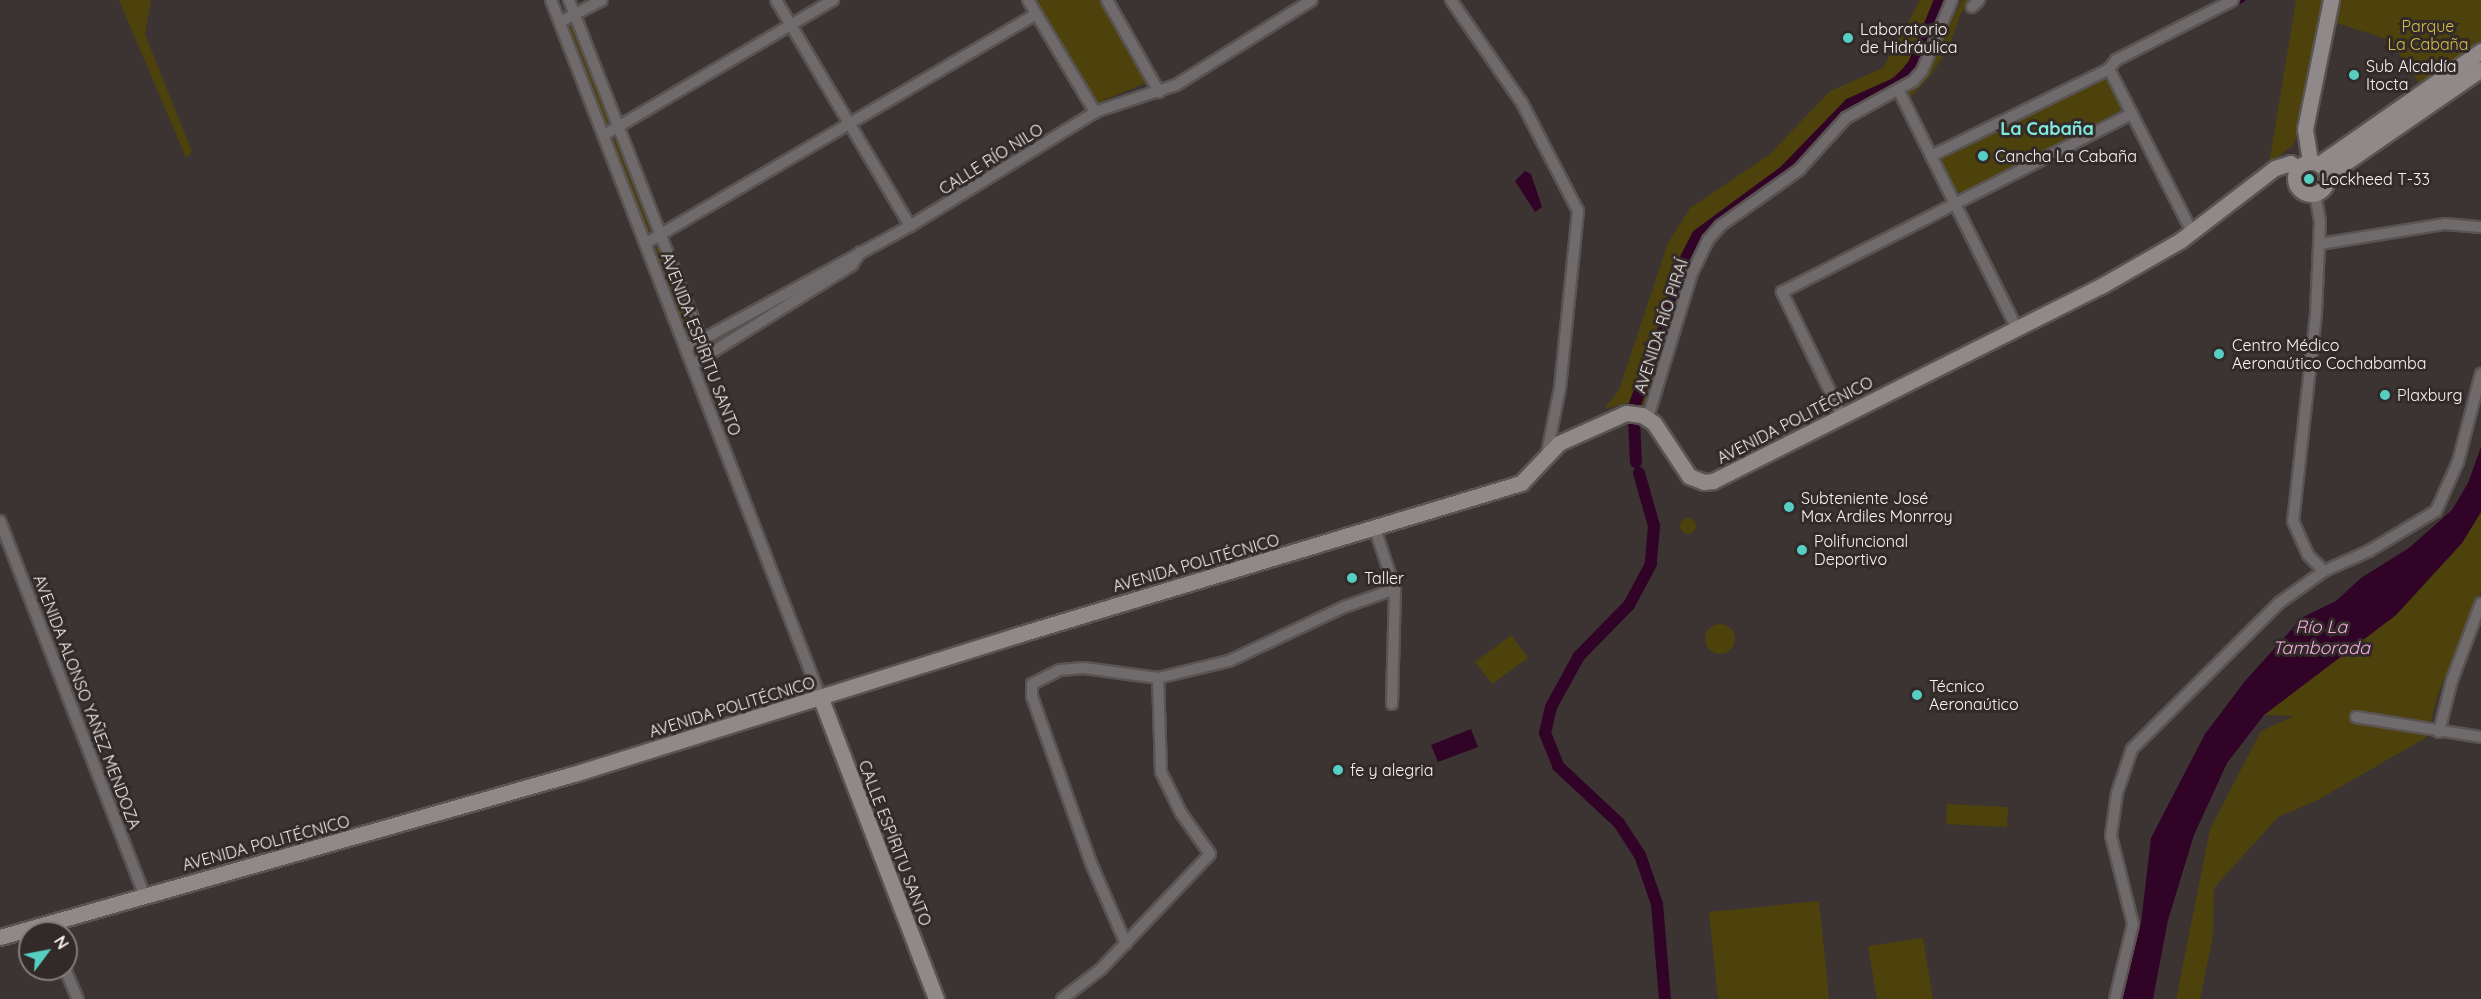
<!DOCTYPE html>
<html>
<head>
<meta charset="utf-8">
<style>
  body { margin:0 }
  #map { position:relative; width:2481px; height:999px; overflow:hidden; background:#3b3432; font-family:Quicksand,sans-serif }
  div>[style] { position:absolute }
  .green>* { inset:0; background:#4d420b }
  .round { border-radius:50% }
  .water>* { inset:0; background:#310327 }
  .stream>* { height:3px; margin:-1.5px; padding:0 1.5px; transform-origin:1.5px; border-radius:1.5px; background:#310327 }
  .canal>* { height:12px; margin:-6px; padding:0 6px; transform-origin:6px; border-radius:6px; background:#310327 }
  .roads { filter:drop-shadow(2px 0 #595351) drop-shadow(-2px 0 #595351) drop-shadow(0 2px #595351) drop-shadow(0 -2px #595351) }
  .minor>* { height:10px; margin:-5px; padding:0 5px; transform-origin:5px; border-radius:5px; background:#6f6b6c }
  .secondary>* { height:15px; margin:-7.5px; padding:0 7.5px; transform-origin:7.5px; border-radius:7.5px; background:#8f898a }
  .secondary>.ring { margin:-7.5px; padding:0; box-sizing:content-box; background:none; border:15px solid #8f898a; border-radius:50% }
  .dots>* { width:16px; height:16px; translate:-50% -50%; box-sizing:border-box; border:3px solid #312a28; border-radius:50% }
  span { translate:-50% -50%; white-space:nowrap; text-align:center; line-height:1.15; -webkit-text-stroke:6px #312a28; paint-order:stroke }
  .park-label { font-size:16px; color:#d7be45 }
  .poi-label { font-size:16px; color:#f9f4f2 }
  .left { translate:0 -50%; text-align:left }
  .street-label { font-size:16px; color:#f9f4f2 }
  .neighbourhood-label { font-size:18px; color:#81eadf; font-weight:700 }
  .water-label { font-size:18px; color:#f8ace2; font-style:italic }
  .north { position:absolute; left:18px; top:921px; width:60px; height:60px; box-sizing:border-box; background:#312a28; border:2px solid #817b79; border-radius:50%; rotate:58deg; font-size:16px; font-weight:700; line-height:24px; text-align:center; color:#f9f4f2 }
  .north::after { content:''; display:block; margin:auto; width:21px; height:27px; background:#57cec2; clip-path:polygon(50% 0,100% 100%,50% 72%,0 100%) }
</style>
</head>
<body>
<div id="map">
  <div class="green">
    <i style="clip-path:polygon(119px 0,151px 0,145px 34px,192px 152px,186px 158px)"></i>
    <i style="clip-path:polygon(1034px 0,1101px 0,1148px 82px,1095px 104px)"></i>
    <i style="clip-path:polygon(1920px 0,1948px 0,1919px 69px,1896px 87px,1845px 114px,1796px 167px,1718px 223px,1688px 271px,1645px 404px,1626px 403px,1604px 409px,1619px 390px,1668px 243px,1690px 208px,1769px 155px,1830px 91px,1883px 68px)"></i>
    <i style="clip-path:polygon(1962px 0,1973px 0,1961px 13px,1949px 48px,1930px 76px,1908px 100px,1904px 92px,1926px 73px)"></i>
    <i style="clip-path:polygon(2296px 0,2326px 0,2297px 135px,2293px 145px,2269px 164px)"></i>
    <i style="clip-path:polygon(2337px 0,2481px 0,2481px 42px,2420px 84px,2389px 40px,2334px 22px)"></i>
    <i style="clip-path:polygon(574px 26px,611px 124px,605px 126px,568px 28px)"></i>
    <i style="clip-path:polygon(2101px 78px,2109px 81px,2122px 107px,2120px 111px,1962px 193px,1956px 192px,1939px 159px,1941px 155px)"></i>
    <i style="clip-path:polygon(615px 139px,650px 230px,647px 233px,611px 143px)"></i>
    <i class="round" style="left:2301px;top:167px;width:20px;height:20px"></i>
    <i style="clip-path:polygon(658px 247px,697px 340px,690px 343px,652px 249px)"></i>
    <i style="clip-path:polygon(2481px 512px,2481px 591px,2438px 694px,2427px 737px,2316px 801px,2278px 817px,2214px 888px,2213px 937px,2200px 999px,2176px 999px,2210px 829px,2261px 731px,2294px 716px,2264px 715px,2396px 615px,2462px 543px)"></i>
    <i class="round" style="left:1680px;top:518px;width:16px;height:16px"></i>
    <i class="round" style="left:1705px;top:624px;width:30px;height:30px"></i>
    <i style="clip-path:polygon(1511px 635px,1528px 658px,1492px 684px,1475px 662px)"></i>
    <i style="clip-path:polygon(1947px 804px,2008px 807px,2007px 827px,1946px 824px)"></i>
    <i style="clip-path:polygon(1819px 901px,1829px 999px,1718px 999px,1709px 912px)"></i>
    <i style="clip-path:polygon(1923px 938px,1933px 999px,1877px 999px,1868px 946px)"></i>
  </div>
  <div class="water">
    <i style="clip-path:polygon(1525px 171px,1531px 174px,1542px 207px,1535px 212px,1515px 181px)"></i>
    <i style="clip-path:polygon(2481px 447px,2481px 512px,2462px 543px,2396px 615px,2264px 715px,2227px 763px,2194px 835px,2168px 920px,2153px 999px,2122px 999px,2141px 923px,2151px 838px,2205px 734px,2245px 681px,2303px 617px,2336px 601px,2361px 578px,2409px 548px,2452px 510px,2468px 483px)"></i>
    <i style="clip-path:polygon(1471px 729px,1478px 747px,1438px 762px,1431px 745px)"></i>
  </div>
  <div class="stream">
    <i style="left:2236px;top:4px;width:8px;rotate:-30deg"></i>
  </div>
  <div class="canal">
    <i style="left:1635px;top:404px;width:84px;rotate:-69deg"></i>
    <i style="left:1665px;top:326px;width:58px;rotate:-75deg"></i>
    <i style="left:1680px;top:270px;width:39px;rotate:-63deg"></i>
    <i style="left:1698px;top:235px;width:108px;rotate:-36.3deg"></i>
    <i style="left:1785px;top:171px;width:93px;rotate:-45.9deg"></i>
    <i style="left:1850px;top:104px;width:49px;rotate:-24deg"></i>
    <i style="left:1895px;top:84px;width:15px;rotate:-42deg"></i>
    <i style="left:1906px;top:74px;width:13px;rotate:-51deg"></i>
    <i style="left:1914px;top:64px;width:69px;rotate:-67.9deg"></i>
    <i style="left:1634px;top:420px;width:42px;rotate:87.3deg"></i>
    <i style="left:1639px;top:473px;width:55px;rotate:74.2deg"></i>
    <i style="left:1654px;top:526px;width:38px;rotate:95deg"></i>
    <i style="left:1651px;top:564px;width:47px;rotate:118.2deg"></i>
    <i style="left:1629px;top:605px;width:71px;rotate:134.4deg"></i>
    <i style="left:1579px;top:656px;width:58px;rotate:118.8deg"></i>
    <i style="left:1551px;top:707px;width:27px;rotate:103deg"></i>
    <i style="left:1545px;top:733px;width:35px;rotate:68deg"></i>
    <i style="left:1558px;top:766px;width:83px;rotate:43.1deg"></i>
    <i style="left:1619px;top:823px;width:38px;rotate:57deg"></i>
    <i style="left:1640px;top:855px;width:52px;rotate:70.9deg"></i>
    <i style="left:1657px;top:904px;width:95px;rotate:85.2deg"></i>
  </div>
  <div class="roads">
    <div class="minor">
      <i style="left:551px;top:0;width:749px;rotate:68.88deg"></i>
      <i style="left:569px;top:0;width:382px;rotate:68.7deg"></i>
      <i style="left:776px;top:0;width:263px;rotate:59.3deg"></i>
      <i style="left:1028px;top:0;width:131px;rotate:59.1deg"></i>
      <i style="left:1107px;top:0;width:106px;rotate:60.5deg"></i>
      <i style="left:1451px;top:0;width:125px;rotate:55.4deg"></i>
      <i style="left:1522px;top:103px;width:122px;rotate:62.6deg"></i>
      <i style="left:1578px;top:211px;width:178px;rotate:95.8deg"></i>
      <i style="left:1560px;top:388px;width:66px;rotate:101.3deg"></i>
      <i style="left:1972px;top:7px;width:10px;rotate:-45deg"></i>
      <i style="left:560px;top:22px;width:47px;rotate:-27.6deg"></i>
      <i style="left:2109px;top:69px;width:183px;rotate:63deg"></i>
      <i style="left:1899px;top:91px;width:266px;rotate:63.6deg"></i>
      <i style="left:604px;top:135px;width:266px;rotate:-30.5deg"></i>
      <i style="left:1931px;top:156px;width:198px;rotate:-26deg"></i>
      <i style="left:2109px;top:69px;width:11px;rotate:-52deg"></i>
      <i style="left:2116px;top:60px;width:131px;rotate:-27.1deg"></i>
      <i style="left:2315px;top:193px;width:29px;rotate:80deg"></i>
      <i style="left:2320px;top:222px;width:92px;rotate:92.5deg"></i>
      <i style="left:2316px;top:314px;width:208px;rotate:96.3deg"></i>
      <i style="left:2293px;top:521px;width:37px;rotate:66deg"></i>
      <i style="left:2308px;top:555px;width:23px;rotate:45deg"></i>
      <i style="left:646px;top:243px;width:452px;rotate:-30.4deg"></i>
      <i style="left:2320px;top:244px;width:127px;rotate:-9.1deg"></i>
      <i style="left:2445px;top:224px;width:36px;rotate:5deg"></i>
      <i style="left:687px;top:348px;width:254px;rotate:-28.7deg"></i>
      <i style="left:910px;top:226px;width:217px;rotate:-31.6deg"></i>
      <i style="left:1095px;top:112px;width:85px;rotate:-18.4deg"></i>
      <i style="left:1176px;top:85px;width:160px;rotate:-32deg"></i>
      <i style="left:693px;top:364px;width:187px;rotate:-31.9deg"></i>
      <i style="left:852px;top:265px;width:15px;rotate:-58deg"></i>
      <i style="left:1842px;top:416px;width:138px;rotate:-115.8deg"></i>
      <i style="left:1782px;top:292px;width:393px;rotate:-27deg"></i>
      <i style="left:1648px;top:417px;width:151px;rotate:-73deg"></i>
      <i style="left:1692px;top:273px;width:37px;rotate:-64deg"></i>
      <i style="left:1708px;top:240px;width:18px;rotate:-49deg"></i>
      <i style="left:1720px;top:226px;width:97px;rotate:-35.3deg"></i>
      <i style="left:1799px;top:170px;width:70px;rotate:-47.9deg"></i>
      <i style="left:1846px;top:118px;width:77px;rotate:-28.9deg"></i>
      <i style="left:1913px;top:81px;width:13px;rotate:-48deg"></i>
      <i style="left:1922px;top:71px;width:77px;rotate:-67.1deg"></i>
      <i style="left:0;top:521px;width:401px;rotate:68.9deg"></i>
      <i style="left:1375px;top:529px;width:63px;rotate:71.6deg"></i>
      <i style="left:1395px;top:589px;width:115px;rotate:91.5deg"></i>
      <i style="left:2356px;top:717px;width:127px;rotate:9.1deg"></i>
      <i style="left:2439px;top:732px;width:54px;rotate:-76deg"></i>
      <i style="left:2452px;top:680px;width:82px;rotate:-69.4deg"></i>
      <i style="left:1126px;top:944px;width:88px;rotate:-113.4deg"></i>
      <i style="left:1091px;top:863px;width:177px;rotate:-109.5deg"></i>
      <i style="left:1032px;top:696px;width:12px;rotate:-90deg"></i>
      <i style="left:1032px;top:684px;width:31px;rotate:-27deg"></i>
      <i style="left:1060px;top:670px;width:24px;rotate:-5deg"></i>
      <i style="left:1084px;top:668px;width:75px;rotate:7.7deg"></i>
      <i style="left:1158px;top:678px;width:73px;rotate:-13.5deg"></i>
      <i style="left:1229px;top:661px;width:127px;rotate:-25.2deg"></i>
      <i style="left:1344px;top:607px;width:54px;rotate:-19.4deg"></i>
      <i style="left:65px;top:969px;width:33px;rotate:67deg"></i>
      <i style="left:1062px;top:999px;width:49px;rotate:-37.6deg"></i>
      <i style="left:1101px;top:969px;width:158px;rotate:-46.5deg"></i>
      <i style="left:1210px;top:854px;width:50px;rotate:-125.3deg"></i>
      <i style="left:1181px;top:813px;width:46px;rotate:-116deg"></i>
      <i style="left:1161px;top:772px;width:94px;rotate:-91.8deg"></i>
      <i style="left:2115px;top:999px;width:77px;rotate:-76.5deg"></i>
      <i style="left:2133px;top:924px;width:91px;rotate:-104deg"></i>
      <i style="left:2111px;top:836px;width:43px;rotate:-82.1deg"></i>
      <i style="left:2117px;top:793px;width:46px;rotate:-71.2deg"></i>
      <i style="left:2132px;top:749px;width:207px;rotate:-44.8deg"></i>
      <i style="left:2279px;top:603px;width:55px;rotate:-35.4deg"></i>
      <i style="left:2324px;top:571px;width:49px;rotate:-24deg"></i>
      <i style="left:2369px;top:551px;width:78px;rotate:-30.8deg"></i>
      <i style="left:2436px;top:511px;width:54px;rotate:-65.8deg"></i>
      <i style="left:2458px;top:462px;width:91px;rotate:-75.4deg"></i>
    </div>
    <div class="secondary">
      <i style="left:2310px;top:161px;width:32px;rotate:-99deg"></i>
      <i style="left:2305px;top:129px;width:132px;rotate:-78.6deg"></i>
      <i class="ring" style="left:2295px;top:162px;width:17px;height:17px"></i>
      <i style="left:2319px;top:164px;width:198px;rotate:-34.9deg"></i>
      <i style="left:2326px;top:176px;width:188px;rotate:-34.6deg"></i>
      <i style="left:821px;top:699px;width:321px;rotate:69deg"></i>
      <i style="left:0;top:937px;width:600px;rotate:-15.87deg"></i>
      <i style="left:577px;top:773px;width:458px;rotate:-17.4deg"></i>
      <i style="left:1014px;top:636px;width:530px;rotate:-16.79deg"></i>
      <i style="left:1521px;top:483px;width:55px;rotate:-46.5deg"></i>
      <i style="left:1559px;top:443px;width:73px;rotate:-24.1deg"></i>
      <i style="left:1626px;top:413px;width:16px;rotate:7deg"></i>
      <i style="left:1642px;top:415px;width:14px;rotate:34deg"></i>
      <i style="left:1654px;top:423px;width:64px;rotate:56.6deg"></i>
      <i style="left:1689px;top:476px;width:16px;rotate:22deg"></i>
      <i style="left:1704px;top:482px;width:9px;rotate:-6deg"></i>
      <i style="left:1713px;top:481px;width:434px;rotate:-26.7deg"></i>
      <i style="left:2101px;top:286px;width:92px;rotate:-29.9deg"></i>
      <i style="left:2181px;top:240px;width:118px;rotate:-37.5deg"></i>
      <i style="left:2275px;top:168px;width:16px;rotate:-18deg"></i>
      <i style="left:2290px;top:163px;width:9px;rotate:32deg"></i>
    </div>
  </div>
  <div class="dots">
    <i style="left:1848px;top:38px;background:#57cec2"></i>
    <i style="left:2354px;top:75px;background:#57cec2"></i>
    <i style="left:1983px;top:156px;background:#57cec2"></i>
    <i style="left:2309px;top:179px;background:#57cec2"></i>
    <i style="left:2219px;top:354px;background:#57cec2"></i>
    <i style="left:2385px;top:395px;background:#57cec2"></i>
    <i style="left:1789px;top:507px;background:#57cec2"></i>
    <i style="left:1802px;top:550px;background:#57cec2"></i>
    <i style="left:1352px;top:578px;background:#57cec2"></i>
    <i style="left:1917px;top:695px;background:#57cec2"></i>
    <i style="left:1338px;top:770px;background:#57cec2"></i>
  </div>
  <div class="park-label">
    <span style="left:2428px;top:35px">Parque<br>La Cabaña</span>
  </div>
  <div class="poi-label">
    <span class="left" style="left:1860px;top:38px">Laboratorio<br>de Hidráulica</span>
    <span class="left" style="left:2366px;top:75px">Sub Alcaldía<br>Itocta</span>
    <span class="left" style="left:1995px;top:156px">Cancha La Cabaña</span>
    <span class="left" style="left:2321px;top:179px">Lockheed T-33</span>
    <span class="left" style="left:2232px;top:354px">Centro Médico<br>Aeronaútico Cochabamba</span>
    <span class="left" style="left:2397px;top:395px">Plaxburg</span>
    <span class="left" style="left:1801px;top:507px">Subteniente José<br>Max Ardiles Monrroy</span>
    <span class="left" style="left:1814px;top:550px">Polifuncional<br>Deportivo</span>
    <span class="left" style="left:1364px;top:578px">Taller</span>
    <span class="left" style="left:1929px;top:695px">Técnico<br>Aeronaútico</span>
    <span class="left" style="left:1350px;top:770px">fe y alegria</span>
  </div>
  <div class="street-label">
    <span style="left:991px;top:159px;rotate:-32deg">CALLE RÍO NILO</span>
    <span style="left:1661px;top:326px;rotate:-72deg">AVENIDA RÍO PIRAÍ</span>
    <span style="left:701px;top:344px;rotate:69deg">AVENIDA ESPÍRITU SANTO</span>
    <span style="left:1795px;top:420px;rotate:-27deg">AVENIDA POLITÉCNICO</span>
    <span style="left:1196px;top:563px;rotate:-16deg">AVENIDA POLITÉCNICO</span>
    <span style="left:87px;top:702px;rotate:69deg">AVENIDA ALONSO YAÑEZ MENDOZA</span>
    <span style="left:732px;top:707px;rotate:-17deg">AVENIDA POLITÉCNICO</span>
    <span style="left:266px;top:843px;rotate:-15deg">AVENIDA POLITÉCNICO</span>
    <span style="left:895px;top:843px;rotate:69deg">CALLE ESPÍRITU SANTO</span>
  </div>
  <div class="neighbourhood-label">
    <span style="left:2047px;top:129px">La Cabaña</span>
  </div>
  <div class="water-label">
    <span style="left:2321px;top:638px">Río La<br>Tamborada</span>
  </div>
  <div class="north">N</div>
</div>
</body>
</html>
